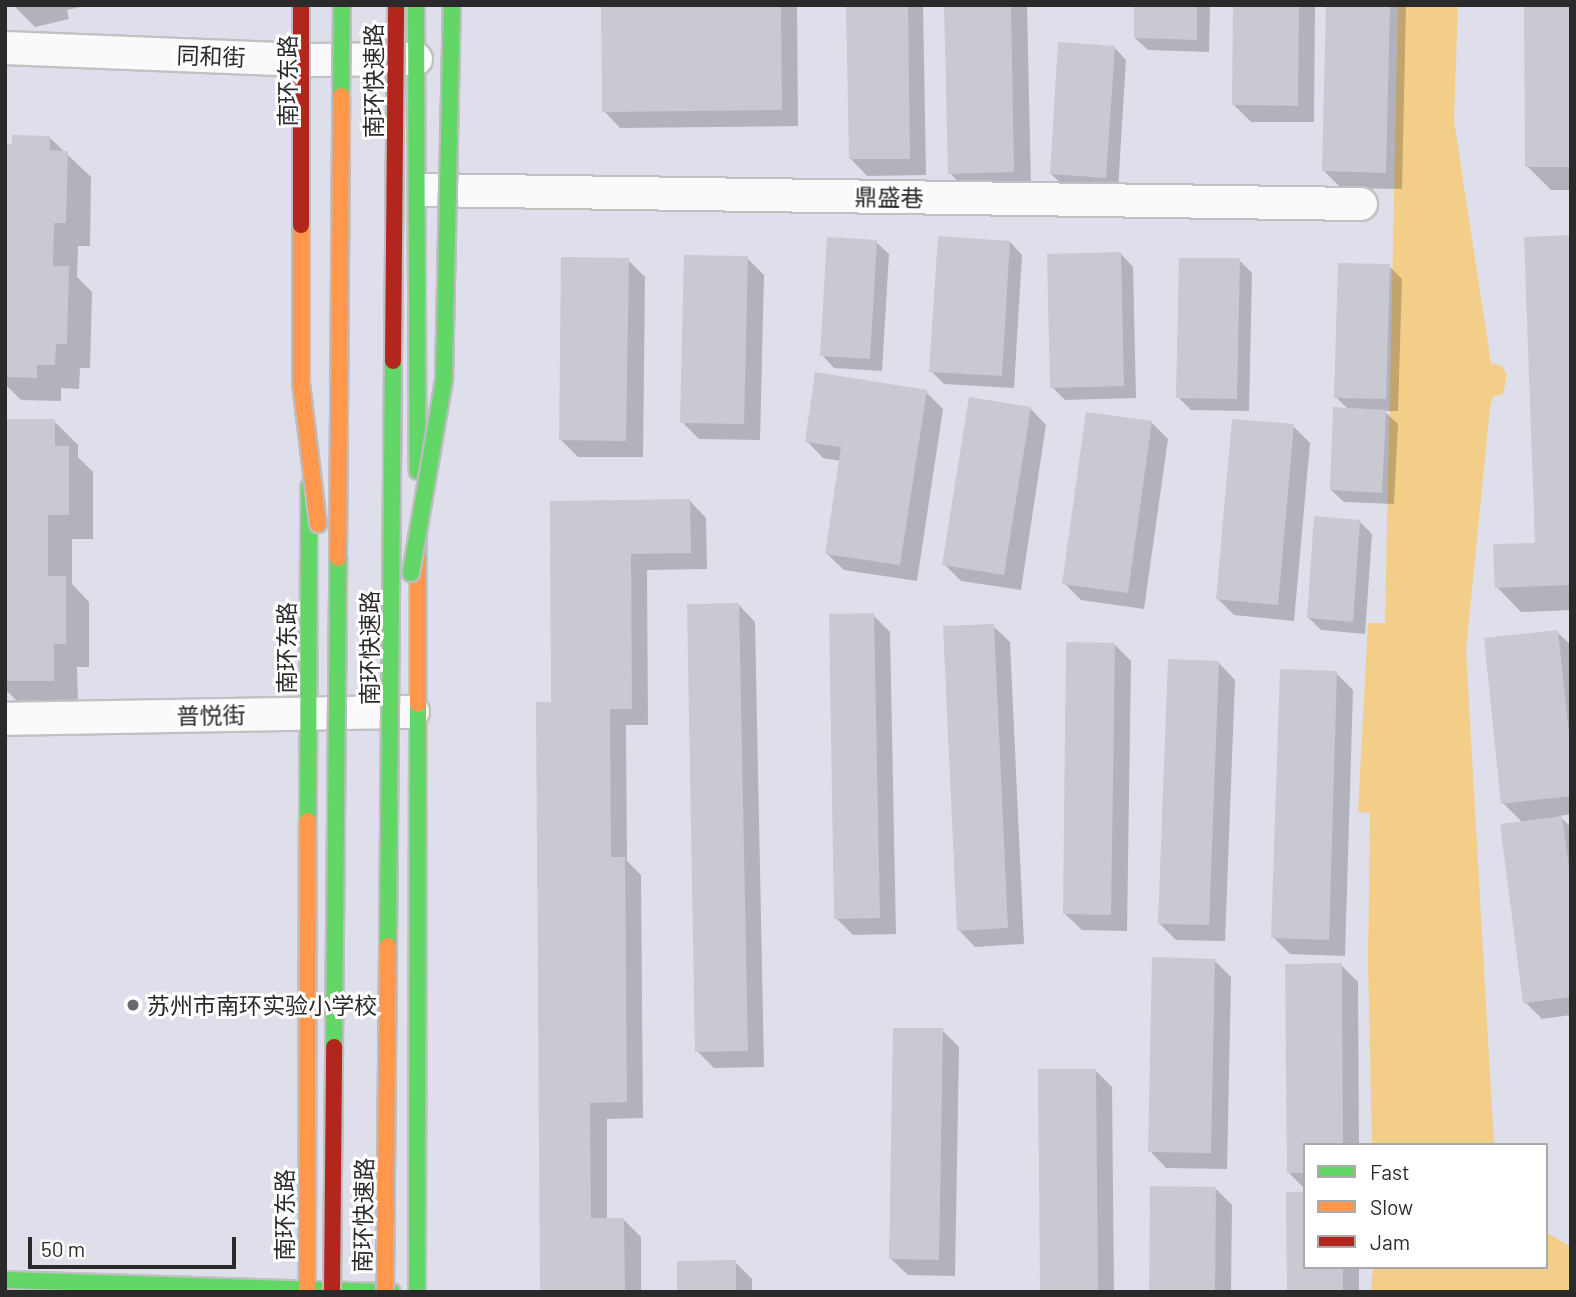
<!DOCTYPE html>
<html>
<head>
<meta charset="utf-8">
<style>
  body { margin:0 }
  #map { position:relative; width:1576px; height:1297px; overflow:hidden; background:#dedfea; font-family:Barlow,"Noto Sans SC",sans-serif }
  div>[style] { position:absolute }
  .water>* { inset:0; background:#f3ce89 }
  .shadow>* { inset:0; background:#0003 }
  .building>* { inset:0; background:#c9c9d1 }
  .roads { filter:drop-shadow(2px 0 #c0c1c2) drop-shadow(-2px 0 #c0c1c2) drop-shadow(0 2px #c0c1c2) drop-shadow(0 -2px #c0c1c2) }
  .street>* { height:32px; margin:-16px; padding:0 16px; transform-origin:16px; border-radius:16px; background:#fafafc }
  .fast>* { height:16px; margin:-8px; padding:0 8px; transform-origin:8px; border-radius:8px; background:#63d668 }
  .slow>* { height:16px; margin:-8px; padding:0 8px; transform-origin:8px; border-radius:8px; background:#ff974d }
  .bridges { filter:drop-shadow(2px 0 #bdbdc1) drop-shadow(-2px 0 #bdbdc1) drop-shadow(0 2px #bdbdc1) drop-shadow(0 -2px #bdbdc1) }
  .fast-bridge>* { height:16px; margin:-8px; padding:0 8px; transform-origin:8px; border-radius:8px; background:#63d668 }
  .slow-bridge>* { height:16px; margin:-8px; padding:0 8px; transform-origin:8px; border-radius:8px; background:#ff974d }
  .jam-bridge>* { height:16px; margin:-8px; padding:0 8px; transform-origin:8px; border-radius:8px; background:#b3261e }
  .dots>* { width:19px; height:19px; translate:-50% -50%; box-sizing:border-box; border:4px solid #fff; border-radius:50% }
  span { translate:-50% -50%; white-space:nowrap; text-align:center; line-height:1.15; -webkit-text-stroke:6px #fff; paint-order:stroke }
  .street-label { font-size:23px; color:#2a2a2a }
  .poi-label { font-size:23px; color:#2a2a2a }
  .left { translate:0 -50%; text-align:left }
  .frame { position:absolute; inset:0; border:7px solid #2a2a2a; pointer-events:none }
  .legend { position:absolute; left:1303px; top:1143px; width:245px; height:126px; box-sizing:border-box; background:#fff; border:2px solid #aaa; margin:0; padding:9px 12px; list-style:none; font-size:21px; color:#2a2a2a }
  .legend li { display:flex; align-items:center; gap:14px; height:35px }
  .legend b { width:35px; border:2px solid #aaa }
  .scale { position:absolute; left:28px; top:1237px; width:208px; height:32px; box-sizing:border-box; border:4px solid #2a2a2a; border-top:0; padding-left:9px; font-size:21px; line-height:24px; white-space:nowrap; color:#2a2a2a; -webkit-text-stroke:5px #fff; paint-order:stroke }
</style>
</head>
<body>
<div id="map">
  <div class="water">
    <i style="clip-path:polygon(1398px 5px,1458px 5px,1454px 121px,1491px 363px,1502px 366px,1507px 375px,1503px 394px,1493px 397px,1490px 407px,1466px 651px,1494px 1145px,1372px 1145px,1368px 961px,1370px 813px,1358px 812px,1368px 623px,1385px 623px)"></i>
    <i style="clip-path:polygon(1546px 1232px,1571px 1247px,1571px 1292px,1371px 1292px,1373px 1267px,1546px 1267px)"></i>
  </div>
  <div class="shadow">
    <i style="clip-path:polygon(13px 5px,80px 5px,80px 7px,67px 10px,69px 19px,35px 27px)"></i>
    <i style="clip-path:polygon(603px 5px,797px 5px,798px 126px,620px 128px,604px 111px)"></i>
    <i style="clip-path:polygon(848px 5px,923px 5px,926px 175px,867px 176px,851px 159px)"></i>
    <i style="clip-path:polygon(946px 5px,1027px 5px,1031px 188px,966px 190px,950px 173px)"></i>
    <i style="clip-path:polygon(1136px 5px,1210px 5px,1209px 52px,1148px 50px,1135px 38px)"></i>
    <i style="clip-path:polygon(1235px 5px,1315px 5px,1314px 122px,1251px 122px,1234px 105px)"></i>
    <i style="clip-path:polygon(1327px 5px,1406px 5px,1402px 189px,1341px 188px,1324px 171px)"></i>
    <i style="clip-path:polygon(1571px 5px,1571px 190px,1551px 190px,1527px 166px)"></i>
    <i style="clip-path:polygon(1114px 47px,1126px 60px,1118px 190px,1064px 186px,1051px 174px)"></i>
    <i style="clip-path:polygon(50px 138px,91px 177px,90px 246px,78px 246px,77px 277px,92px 292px,90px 368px,80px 368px,79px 389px,61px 388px,61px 401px,21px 400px,5px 384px,5px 146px)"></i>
    <i style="clip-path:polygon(1571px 237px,1571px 610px,1521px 612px,1497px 587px,1536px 545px)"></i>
    <i style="clip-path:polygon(876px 242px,889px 254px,882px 371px,834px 368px,822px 355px)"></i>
    <i style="clip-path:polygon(1010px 242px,1022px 255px,1014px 388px,944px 384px,931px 371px)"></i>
    <i style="clip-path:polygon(1121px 254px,1133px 267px,1136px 398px,1065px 400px,1052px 387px)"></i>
    <i style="clip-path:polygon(747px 258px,764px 275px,760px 440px,699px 439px,682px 422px)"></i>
    <i style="clip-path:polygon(628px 260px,645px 277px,643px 457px,578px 457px,561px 440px)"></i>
    <i style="clip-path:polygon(1239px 260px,1252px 273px,1249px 411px,1191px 410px,1178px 397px)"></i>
    <i style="clip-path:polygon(1389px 266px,1402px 279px,1398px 411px,1384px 411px,1398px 424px,1394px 504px,1344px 502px,1331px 490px,1349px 410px,1336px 397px)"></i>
    <i style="clip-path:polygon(926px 392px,943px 409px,917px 581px,844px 570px,827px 554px,841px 461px,823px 458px,807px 441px)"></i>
    <i style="clip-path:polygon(1030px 408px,1046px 425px,1021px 590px,961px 581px,944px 564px)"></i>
    <i style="clip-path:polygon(54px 421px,78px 445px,78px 457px,93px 472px,93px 539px,72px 539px,72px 584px,89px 602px,89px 667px,77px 667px,78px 704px,21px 705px,5px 689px,5px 434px)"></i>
    <i style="clip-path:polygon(1151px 422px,1168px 439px,1144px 609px,1081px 600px,1064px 583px)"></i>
    <i style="clip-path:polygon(1293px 426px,1310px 443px,1294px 621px,1234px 615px,1218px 599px)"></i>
    <i style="clip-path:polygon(690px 501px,706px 518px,707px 569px,647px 570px,648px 725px,626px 725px,627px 861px,641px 875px,643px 1118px,607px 1119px,607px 1220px,624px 1220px,641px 1237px,641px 1292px,542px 1292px,553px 704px,552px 502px)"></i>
    <i style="clip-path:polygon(1359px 521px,1372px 534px,1365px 634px,1321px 630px,1309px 618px)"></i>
    <i style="clip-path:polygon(739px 605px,755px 622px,764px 1067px,714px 1068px,697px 1051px)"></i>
    <i style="clip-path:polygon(873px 615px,890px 632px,896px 934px,853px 935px,836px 918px)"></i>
    <i style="clip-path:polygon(993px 626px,1010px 642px,1024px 944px,975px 947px,959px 930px)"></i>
    <i style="clip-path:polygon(1557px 632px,1571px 645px,1571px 814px,1559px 816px,1571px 827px,1571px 1015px,1542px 1019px,1525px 1002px,1523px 823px,1503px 803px)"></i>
    <i style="clip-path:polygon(1114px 644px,1131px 661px,1127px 931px,1082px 930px,1065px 914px)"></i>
    <i style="clip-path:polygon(1219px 663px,1235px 680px,1225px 941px,1176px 940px,1159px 923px)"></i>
    <i style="clip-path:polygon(1336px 673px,1353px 690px,1345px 956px,1290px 954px,1273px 937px)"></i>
    <i style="clip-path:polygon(1214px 960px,1231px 977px,1227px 1169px,1166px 1168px,1150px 1151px)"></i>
    <i style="clip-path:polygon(1341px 965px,1358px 982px,1359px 1145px,1305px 1145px,1305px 1189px,1289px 1173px)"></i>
    <i style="clip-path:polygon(942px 1030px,959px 1047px,955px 1276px,908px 1275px,891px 1259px)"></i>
    <i style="clip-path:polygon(1096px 1071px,1112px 1087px,1114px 1292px,1042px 1292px)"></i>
    <i style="clip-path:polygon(1215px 1188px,1232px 1205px,1231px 1292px,1150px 1292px)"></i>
    <i style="clip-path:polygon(735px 1262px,752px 1279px,752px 1292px,679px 1292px)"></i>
    <i style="clip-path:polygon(1305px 1267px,1359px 1267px,1359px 1292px,1289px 1292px)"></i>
  </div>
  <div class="building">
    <i style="clip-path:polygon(601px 5px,781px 5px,782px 110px,602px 112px)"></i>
    <i style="clip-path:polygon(846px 5px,908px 5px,910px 159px,849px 159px)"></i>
    <i style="clip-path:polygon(944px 5px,1011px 5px,1014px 172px,948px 174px)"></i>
    <i style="clip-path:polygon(1134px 5px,1197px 5px,1197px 40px,1134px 38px)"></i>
    <i style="clip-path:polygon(1233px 5px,1299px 5px,1298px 106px,1232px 105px)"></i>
    <i style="clip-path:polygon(1326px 5px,1390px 5px,1386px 173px,1322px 171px)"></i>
    <i style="clip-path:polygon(1524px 5px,1571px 5px,1571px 167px,1525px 167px)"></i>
    <i style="clip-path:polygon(1058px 42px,1115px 46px,1106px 178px,1050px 174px)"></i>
    <i style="clip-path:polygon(12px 135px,50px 136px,50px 150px,68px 151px,66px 223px,54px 223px,53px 266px,69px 266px,67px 344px,56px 344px,55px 365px,37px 365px,37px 378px,5px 377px,5px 144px,12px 144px)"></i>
    <i style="clip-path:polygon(1571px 235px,1571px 585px,1495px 588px,1493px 544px,1535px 543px,1524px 237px)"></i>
    <i style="clip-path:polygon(938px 236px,1010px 241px,1002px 376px,929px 372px)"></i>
    <i style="clip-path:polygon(827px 237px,877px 240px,870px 359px,820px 356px)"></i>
    <i style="clip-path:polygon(1121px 252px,1124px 386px,1050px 388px,1047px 254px)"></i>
    <i style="clip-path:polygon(684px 255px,748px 256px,744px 424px,680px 423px)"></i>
    <i style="clip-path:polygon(561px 257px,629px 258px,626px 441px,559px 440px)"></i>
    <i style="clip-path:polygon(1179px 258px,1240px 258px,1237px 399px,1176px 398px)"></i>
    <i style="clip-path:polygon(1338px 263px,1390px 264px,1386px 399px,1334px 398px)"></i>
    <i style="clip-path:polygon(815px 372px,927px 390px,900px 565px,825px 554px,841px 447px,805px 442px)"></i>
    <i style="clip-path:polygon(969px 397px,1031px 407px,1004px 575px,942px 565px)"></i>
    <i style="clip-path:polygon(1333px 407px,1386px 410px,1382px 493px,1330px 490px)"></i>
    <i style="clip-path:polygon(1086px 412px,1152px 421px,1128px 593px,1062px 584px)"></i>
    <i style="clip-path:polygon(5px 419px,55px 419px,55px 446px,69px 446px,69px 515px,48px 515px,48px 576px,66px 576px,66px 644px,54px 644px,54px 681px,5px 681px)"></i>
    <i style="clip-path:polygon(1232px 419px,1294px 424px,1278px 605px,1216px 599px)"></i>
    <i style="clip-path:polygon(690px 499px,691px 553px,631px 554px,632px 709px,610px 709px,611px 857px,625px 857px,627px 1102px,590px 1103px,591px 1218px,624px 1218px,625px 1292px,540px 1292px,536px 702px,551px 702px,550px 501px)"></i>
    <i style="clip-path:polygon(1314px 516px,1360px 520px,1353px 622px,1307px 618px)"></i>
    <i style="clip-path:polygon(739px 603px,748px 1051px,695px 1052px,687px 604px)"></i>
    <i style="clip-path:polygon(874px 613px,880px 918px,834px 919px,829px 614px)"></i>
    <i style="clip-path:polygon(994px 624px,1008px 928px,957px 931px,943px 626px)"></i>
    <i style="clip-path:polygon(1558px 630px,1571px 753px,1571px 796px,1501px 804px,1484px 638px)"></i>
    <i style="clip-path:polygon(1066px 642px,1115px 643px,1111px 915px,1063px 914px)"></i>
    <i style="clip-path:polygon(1168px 659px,1219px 661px,1209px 925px,1158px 924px)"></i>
    <i style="clip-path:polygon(1280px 669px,1337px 671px,1329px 940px,1271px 938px)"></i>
    <i style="clip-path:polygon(1562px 816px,1571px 883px,1571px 997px,1523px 1003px,1500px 824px)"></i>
    <i style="clip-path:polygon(1152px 957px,1215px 959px,1211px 1153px,1148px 1152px)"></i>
    <i style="clip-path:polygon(1342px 963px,1343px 1145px,1305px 1145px,1305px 1173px,1287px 1173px,1285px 964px)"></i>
    <i style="clip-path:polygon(893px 1028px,943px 1028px,939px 1260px,889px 1259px)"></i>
    <i style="clip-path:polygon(1038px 1069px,1096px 1069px,1098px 1292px,1040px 1292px)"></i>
    <i style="clip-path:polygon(1150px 1186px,1216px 1187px,1215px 1292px,1149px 1292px)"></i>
    <i style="clip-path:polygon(1286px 1192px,1305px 1192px,1305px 1267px,1343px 1267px,1343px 1292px,1287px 1292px)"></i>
    <i style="clip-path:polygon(736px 1260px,736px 1292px,677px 1292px,677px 1261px)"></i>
  </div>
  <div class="roads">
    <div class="street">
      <i style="left:5px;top:48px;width:305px;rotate:2.3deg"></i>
      <i style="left:310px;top:60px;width:106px;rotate:-0.5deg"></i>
      <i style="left:425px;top:190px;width:936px;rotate:0.86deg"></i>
      <i style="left:5px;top:719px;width:408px;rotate:-1deg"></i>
    </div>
    <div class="fast">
      <i style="left:416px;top:5px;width:466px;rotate:89.8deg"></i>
      <i style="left:308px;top:821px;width:334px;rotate:-89.8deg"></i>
      <i style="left:5px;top:1280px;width:387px;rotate:1.8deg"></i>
      <i style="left:417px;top:1292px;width:588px;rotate:-89.9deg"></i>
    </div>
    <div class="slow">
      <i style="left:418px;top:704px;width:166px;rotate:-90deg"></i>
      <i style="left:307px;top:1292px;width:471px;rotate:-89.9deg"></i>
    </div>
  </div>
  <div class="bridges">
    <div class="fast-bridge">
      <i style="left:341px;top:96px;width:91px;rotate:-89.4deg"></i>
      <i style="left:411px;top:573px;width:197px;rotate:-80.3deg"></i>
      <i style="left:444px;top:379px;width:374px;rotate:-88.8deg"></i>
      <i style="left:388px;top:946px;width:585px;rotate:-89.51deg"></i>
      <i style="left:334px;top:1047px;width:489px;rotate:-89.5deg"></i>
    </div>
    <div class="slow-bridge">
      <i style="left:301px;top:225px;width:158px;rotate:90deg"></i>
      <i style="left:301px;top:383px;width:142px;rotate:83.1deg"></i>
      <i style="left:338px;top:558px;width:462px;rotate:-89.6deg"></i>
      <i style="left:385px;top:1292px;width:346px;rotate:-89.5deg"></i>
    </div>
    <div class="jam-bridge">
      <i style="left:301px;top:5px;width:220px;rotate:90deg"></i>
      <i style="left:393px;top:361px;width:356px;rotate:-89.5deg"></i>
      <i style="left:332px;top:1292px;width:245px;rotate:-89.5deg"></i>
    </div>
  </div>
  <div class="dots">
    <i style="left:133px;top:1005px;background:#69696d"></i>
  </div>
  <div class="street-label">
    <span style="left:211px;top:56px;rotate:2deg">同和街</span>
    <span style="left:287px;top:81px;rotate:-90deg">南环东路</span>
    <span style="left:373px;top:81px;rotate:-90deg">南环快速路</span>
    <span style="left:889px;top:197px;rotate:1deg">鼎盛巷</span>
    <span style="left:286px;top:648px;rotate:-90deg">南环东路</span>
    <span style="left:369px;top:648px;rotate:-90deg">南环快速路</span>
    <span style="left:211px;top:715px;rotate:-1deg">普悦街</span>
    <span style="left:284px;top:1215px;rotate:-90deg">南环东路</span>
    <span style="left:363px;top:1215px;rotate:-89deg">南环快速路</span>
  </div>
  <div class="poi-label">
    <span class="left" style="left:147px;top:1005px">苏州市南环实验小学校</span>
  </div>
  <div class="frame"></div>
  <ul class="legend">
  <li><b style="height:9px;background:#63d668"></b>Fast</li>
  <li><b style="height:9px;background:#ff974d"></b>Slow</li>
  <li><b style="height:9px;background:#b3261e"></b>Jam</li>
  </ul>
  <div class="scale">50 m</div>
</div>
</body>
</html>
